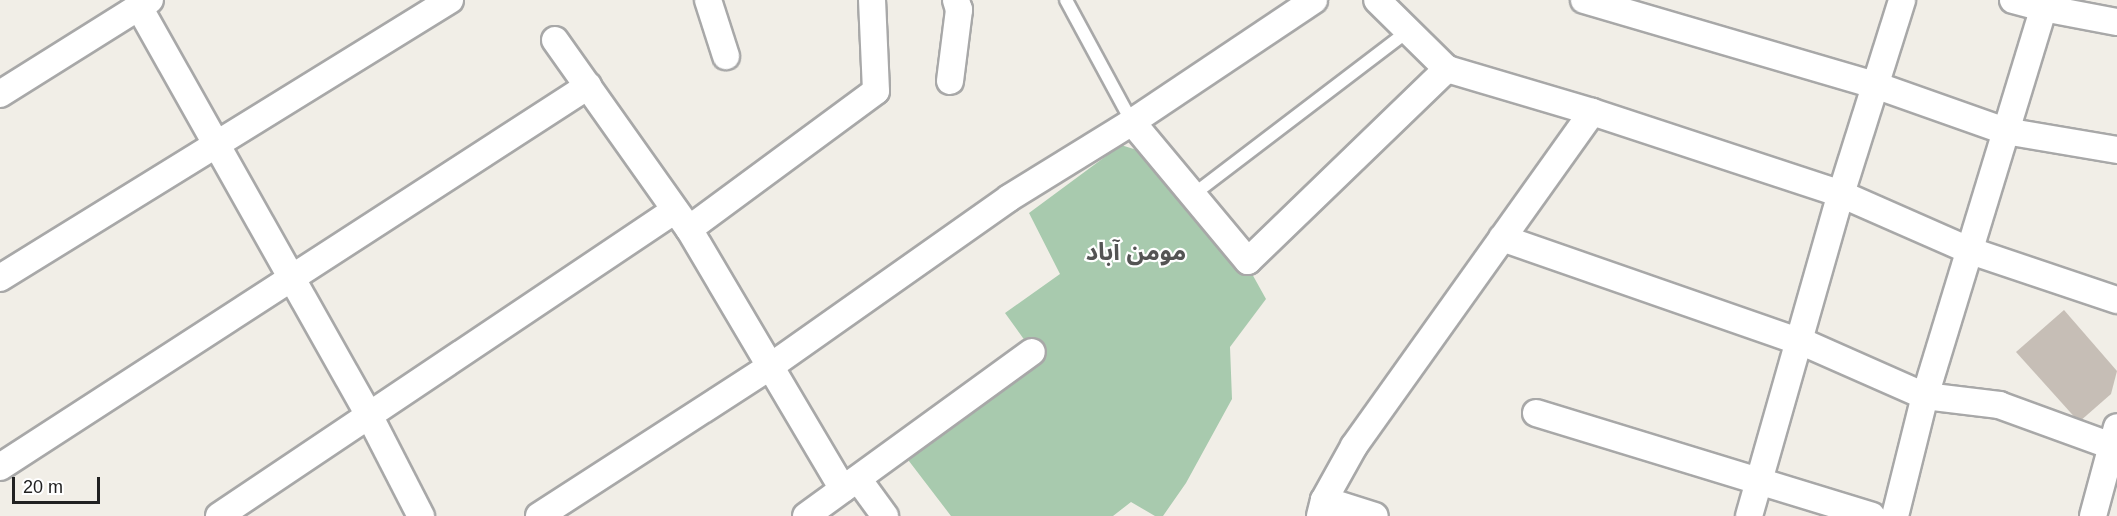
<!DOCTYPE html>
<html>
<head>
<meta charset="utf-8">
<style>
  body { margin:0 }
  #map { position:relative; width:2117px; height:516px; overflow:hidden; background:#f1eee7; font-family:Arial,"Noto Sans Arabic",sans-serif }
  div>[style] { position:absolute }
  .cemetery>* { inset:0; background:#a8caae }
  .building>* { inset:0; background:#c6beb6 }
  .roads { filter:drop-shadow(2px 0 #a8a8a8) drop-shadow(-2px 0 #a8a8a8) drop-shadow(0 2px #a8a8a8) drop-shadow(0 -2px #a8a8a8) }
  .service>* { height:12px; margin:-6px; padding:0 6px; transform-origin:6px; border-radius:6px; background:#fff }
  .minor>* { height:26px; margin:-13px; padding:0 13px; transform-origin:13px; border-radius:13px; background:#fff }
  span { translate:-50% -50%; white-space:nowrap; text-align:center; line-height:1.15; -webkit-text-stroke:4.5px #fff; paint-order:stroke }
  .district-label { font-size:24px; color:#545454; font-weight:700 }
  .scale { position:absolute; left:12px; top:477px; width:88px; height:27px; box-sizing:border-box; border:3px solid #212121; border-top:0; padding-left:8px; font-size:18px; line-height:21px; white-space:nowrap; color:#212121; -webkit-text-stroke:4px #fff; paint-order:stroke }
</style>
</head>
<body>
<div id="map">
  <div class="cemetery">
    <i style="clip-path:polygon(1121px 145px,1140px 151px,1152px 162px,1246px 263px,1266px 299px,1230px 347px,1232px 399px,1186px 483px,1163px 516px,1155px 516px,1131px 502px,1113px 516px,951px 516px,899px 448px,1033px 352px,1005px 313px,1060px 274px,1029px 213px)"></i>
  </div>
  <div class="building">
    <i style="clip-path:polygon(2064px 310px,2117px 371px,2111px 394px,2079px 422px,2016px 352px)"></i>
  </div>
  <div class="roads">
    <div class="service">
      <i style="left:1066px;top:0;width:139px;rotate:61.6deg"></i>
      <i style="left:1194px;top:194px;width:269px;rotate:-37.3deg"></i>
    </div>
    <div class="minor">
      <i style="left:708px;top:0;width:59px;rotate:72.2deg"></i>
      <i style="left:1584px;top:0;width:303px;rotate:16.3deg"></i>
      <i style="left:1875px;top:85px;width:138px;rotate:19.5deg"></i>
      <i style="left:2005px;top:131px;width:114px;rotate:9.6deg"></i>
      <i style="left:2013px;top:0;width:31px;rotate:15deg"></i>
      <i style="left:2043px;top:8px;width:75px;rotate:10.7deg"></i>
      <i style="left:139px;top:7px;width:468px;rotate:60.6deg"></i>
      <i style="left:369px;top:415px;width:114px;rotate:62.8deg"></i>
      <i style="left:555px;top:40px;width:232px;rotate:54.7deg"></i>
      <i style="left:689px;top:229px;width:232px;rotate:-36.4deg"></i>
      <i style="left:876px;top:91px;width:91px;rotate:-92.5deg"></i>
      <i style="left:1447px;top:69px;width:151px;rotate:16.5deg"></i>
      <i style="left:1592px;top:112px;width:262px;rotate:18.2deg"></i>
      <i style="left:1841px;top:194px;width:142px;rotate:23.7deg"></i>
      <i style="left:1971px;top:251px;width:154px;rotate:18.6deg"></i>
      <i style="left:950px;top:81px;width:72px;rotate:-82.8deg"></i>
      <i style="left:959px;top:10px;width:10px;rotate:-107deg"></i>
      <i style="left:0;top:94px;width:177px;rotate:-32.1deg"></i>
      <i style="left:1132px;top:122px;width:181px;rotate:50.2deg"></i>
      <i style="left:1248px;top:261px;width:277px;rotate:-44deg"></i>
      <i style="left:1447px;top:69px;width:98px;rotate:-135.4deg"></i>
      <i style="left:689px;top:229px;width:302px;rotate:59.4deg"></i>
      <i style="left:1502px;top:238px;width:323px;rotate:19.2deg"></i>
      <i style="left:1807px;top:344px;width:129px;rotate:23.8deg"></i>
      <i style="left:1925px;top:396px;width:75px;rotate:6.9deg"></i>
      <i style="left:1999px;top:405px;width:126px;rotate:20deg"></i>
      <i style="left:0;top:278px;width:529px;rotate:-31.71deg"></i>
      <i style="left:1536px;top:413px;width:351px;rotate:17deg"></i>
      <i style="left:0;top:467px;width:701px;rotate:-32.94deg"></i>
      <i style="left:858px;top:479px;width:46px;rotate:53.9deg"></i>
      <i style="left:1324px;top:500px;width:53px;rotate:17.4deg"></i>
      <i style="left:219px;top:516px;width:549px;rotate:-33.86deg"></i>
      <i style="left:539px;top:516px;width:276px;rotate:-32.9deg"></i>
      <i style="left:771px;top:366px;width:291px;rotate:-35.2deg"></i>
      <i style="left:1009px;top:198px;width:145px;rotate:-31.7deg"></i>
      <i style="left:1132px;top:122px;width:219px;rotate:-33.8deg"></i>
      <i style="left:806px;top:516px;width:279px;rotate:-36deg"></i>
      <i style="left:1320px;top:516px;width:16px;rotate:-76deg"></i>
      <i style="left:1324px;top:500px;width:62px;rotate:-60.9deg"></i>
      <i style="left:1354px;top:446px;width:410px;rotate:-54.5deg"></i>
      <i style="left:1749px;top:516px;width:335px;rotate:-74.1deg"></i>
      <i style="left:1841px;top:194px;width:203px;rotate:-72.5deg"></i>
      <i style="left:1895px;top:516px;width:124px;rotate:-76deg"></i>
      <i style="left:1925px;top:396px;width:414px;rotate:-73deg"></i>
      <i style="left:2093px;top:516px;width:92px;rotate:-74.9deg"></i>
    </div>
  </div>
  <div class="district-label">
    <span style="left:1136px;top:252px">مومن آباد</span>
  </div>
  <div class="scale">20 m</div>
</div>
</body>
</html>
